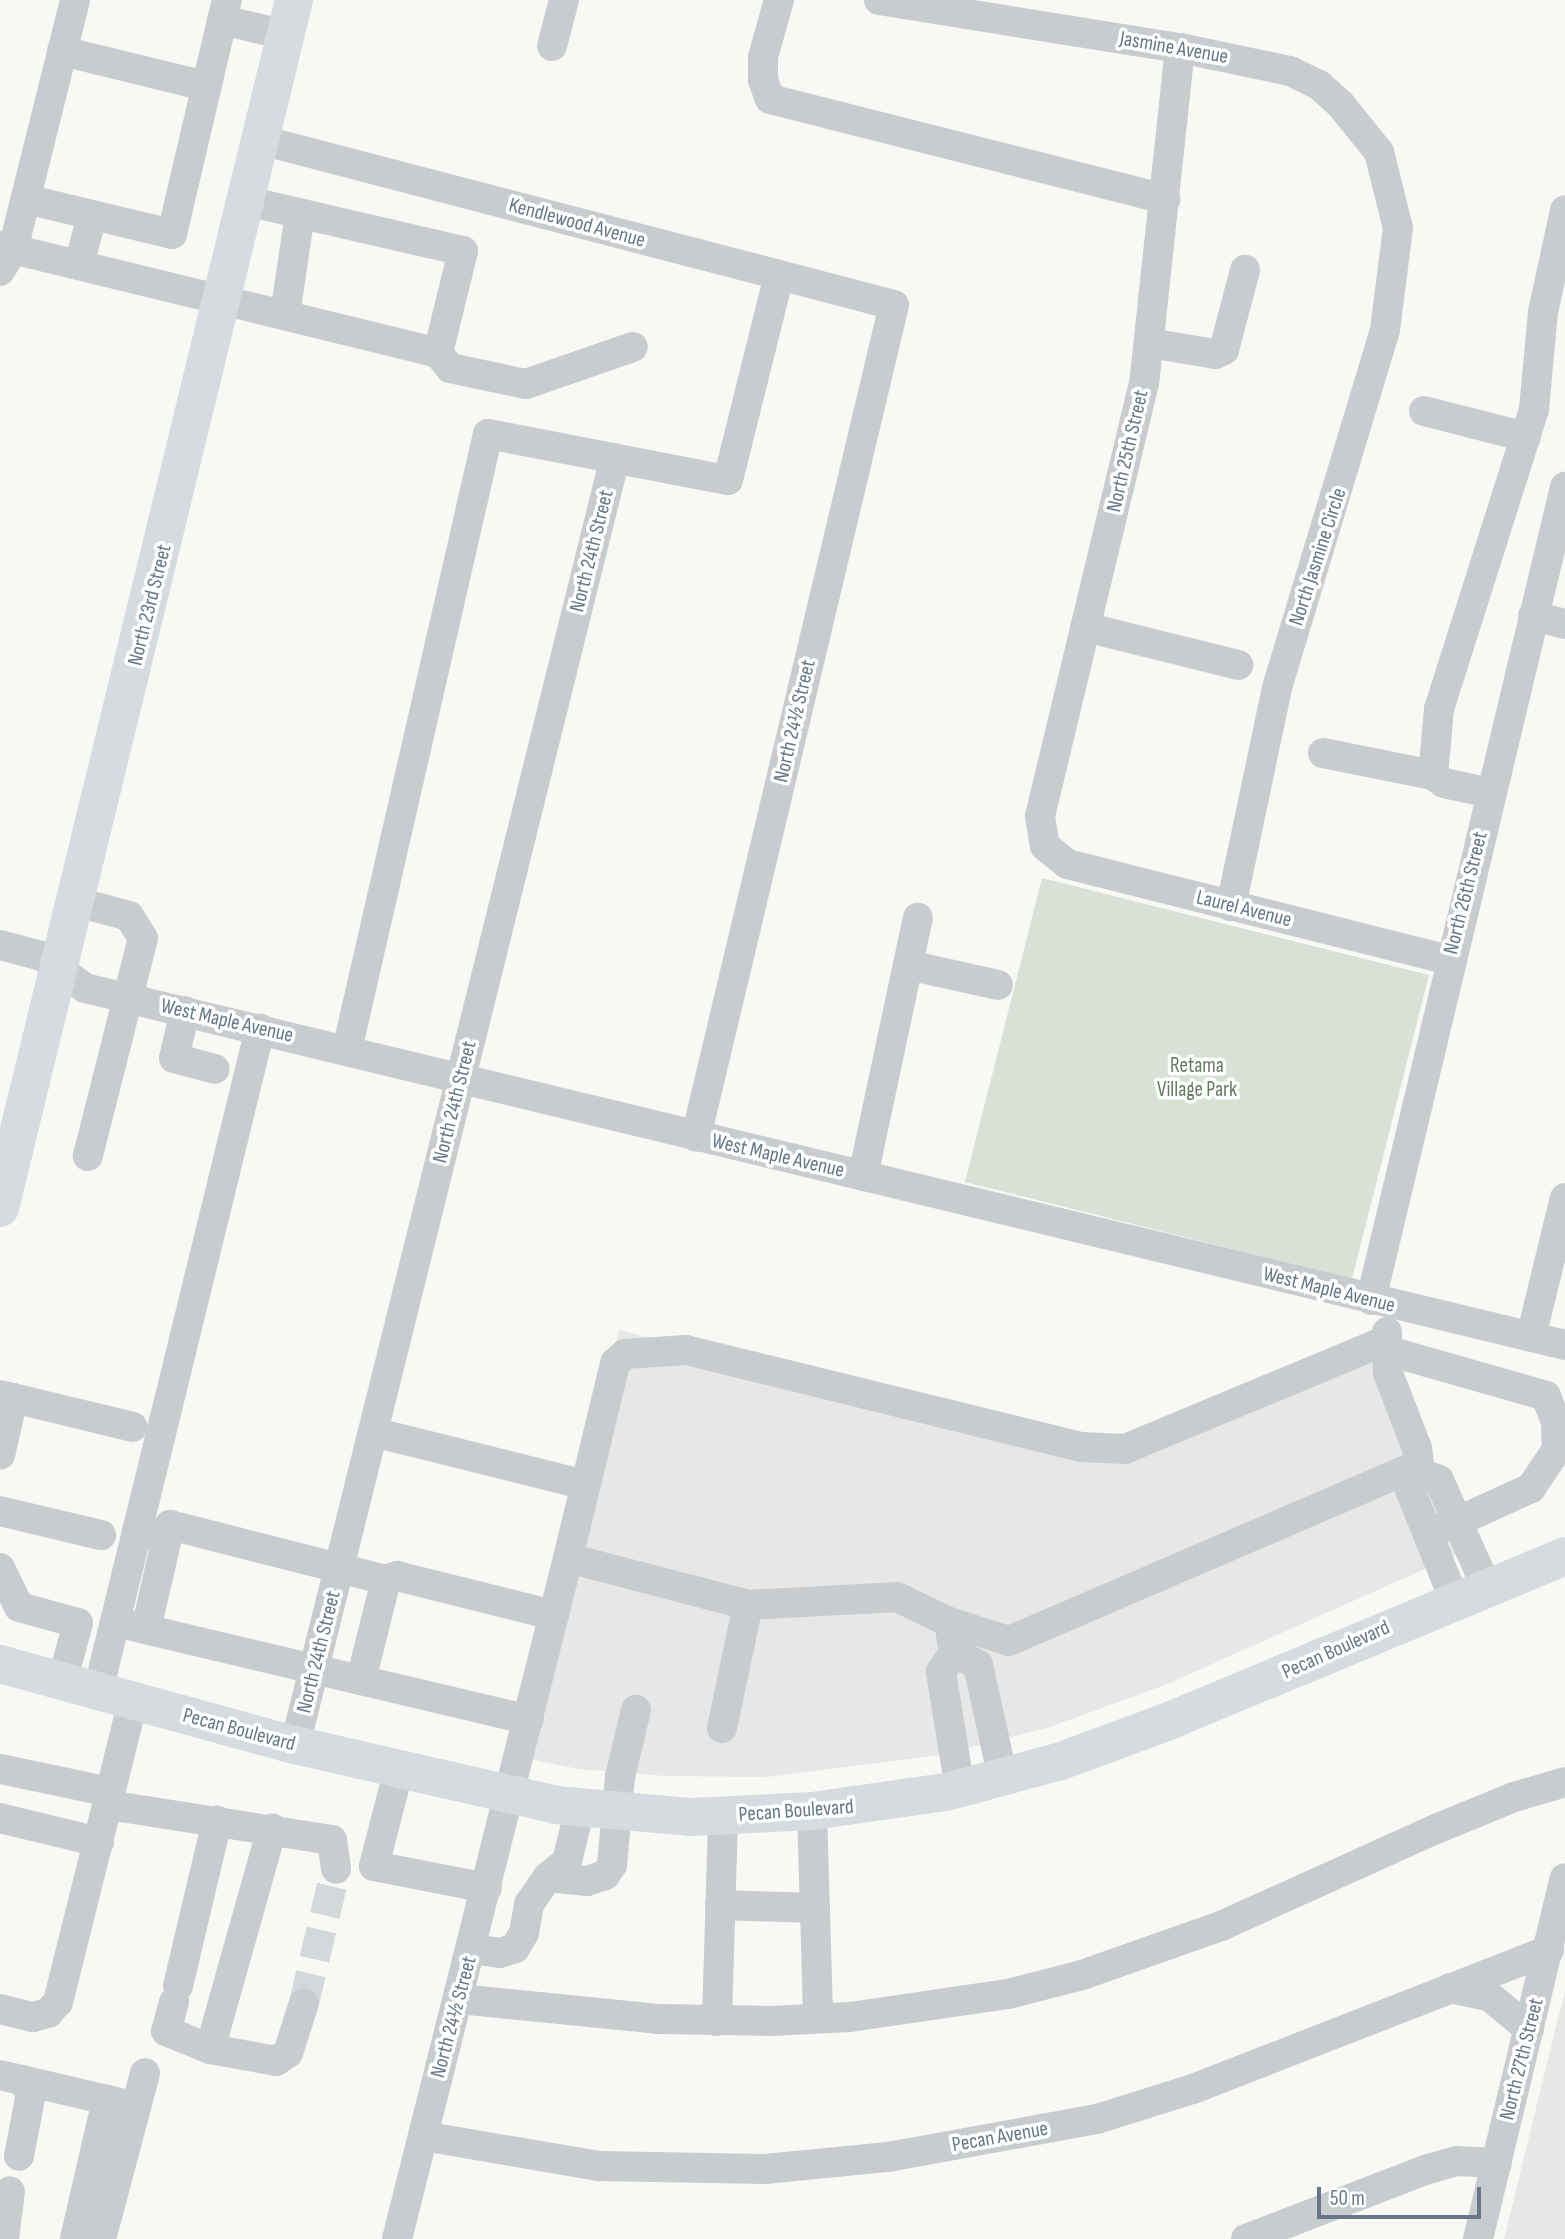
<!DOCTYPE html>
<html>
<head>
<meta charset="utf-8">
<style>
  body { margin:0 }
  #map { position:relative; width:1565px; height:2239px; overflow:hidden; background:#f8f8f5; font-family:"Sofia Sans Condensed",sans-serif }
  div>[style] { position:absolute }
  .built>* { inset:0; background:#e6e7e6 }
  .green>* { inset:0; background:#d9e1d6 }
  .minor-tunnel>* { height:30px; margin-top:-15px; transform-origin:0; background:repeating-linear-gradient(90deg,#d3d8da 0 30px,transparent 0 45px) }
  .minor>* { height:30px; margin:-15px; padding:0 15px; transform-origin:15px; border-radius:15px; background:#c8cccf }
  .major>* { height:38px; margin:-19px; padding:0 19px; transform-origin:19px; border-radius:19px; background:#d6dbdf }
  span { translate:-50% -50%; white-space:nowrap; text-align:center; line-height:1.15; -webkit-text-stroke:7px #fff; paint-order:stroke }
  .street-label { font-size:21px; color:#657788 }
  .park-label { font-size:21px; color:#647a61 }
  .scale { position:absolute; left:1317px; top:2187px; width:164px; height:32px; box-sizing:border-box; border:4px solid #657788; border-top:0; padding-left:9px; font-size:21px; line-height:24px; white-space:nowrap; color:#657788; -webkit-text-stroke:5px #fff; paint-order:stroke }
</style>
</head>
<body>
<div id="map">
  <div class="built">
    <i style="clip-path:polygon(619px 1330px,1082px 1445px,1115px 1447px,1369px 1345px,1465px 1551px,1165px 1685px,1047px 1728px,940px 1755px,767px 1777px,665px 1776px,578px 1769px,510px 1755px)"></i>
    <i style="clip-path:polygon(1565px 1992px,1565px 2239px,1504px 2239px,1560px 2010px)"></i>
  </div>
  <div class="green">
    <i style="clip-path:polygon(1042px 878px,1429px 975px,1352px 1279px,965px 1182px)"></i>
  </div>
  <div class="minor-tunnel">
    <i style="left:304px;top:2003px;width:138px;rotate:-76.6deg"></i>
  </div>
  <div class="minor">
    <i style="left:779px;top:0;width:59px;rotate:105.7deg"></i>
    <i style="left:763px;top:57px;width:23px;rotate:90deg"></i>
    <i style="left:763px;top:80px;width:20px;rotate:70deg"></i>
    <i style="left:770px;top:99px;width:408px;rotate:14.2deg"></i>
    <i style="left:879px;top:0;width:305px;rotate:9.1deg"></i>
    <i style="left:1180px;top:48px;width:112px;rotate:11.8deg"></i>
    <i style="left:1290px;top:71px;width:32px;rotate:26deg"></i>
    <i style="left:1319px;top:85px;width:30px;rotate:42deg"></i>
    <i style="left:1341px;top:105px;width:60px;rotate:51deg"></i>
    <i style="left:1379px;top:152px;width:78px;rotate:76deg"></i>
    <i style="left:1398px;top:228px;width:103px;rotate:97.3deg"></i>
    <i style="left:1385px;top:330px;width:374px;rotate:106.8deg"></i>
    <i style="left:1277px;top:688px;width:223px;rotate:101.9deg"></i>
    <i style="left:222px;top:20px;width:66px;rotate:13.2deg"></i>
    <i style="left:552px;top:46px;width:48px;rotate:-75.4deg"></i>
    <i style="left:1180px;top:48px;width:337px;rotate:96.1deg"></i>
    <i style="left:1144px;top:383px;width:445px;rotate:103.5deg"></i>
    <i style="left:1040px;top:816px;width:30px;rotate:81deg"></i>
    <i style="left:1045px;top:846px;width:28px;rotate:39deg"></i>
    <i style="left:1067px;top:864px;width:395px;rotate:14.1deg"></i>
    <i style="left:62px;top:51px;width:148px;rotate:13.7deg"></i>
    <i style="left:261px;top:140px;width:654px;rotate:14.61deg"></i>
    <i style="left:894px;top:305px;width:855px;rotate:103.39deg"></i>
    <i style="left:26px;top:199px;width:150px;rotate:13.5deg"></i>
    <i style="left:172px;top:234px;width:240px;rotate:-76.8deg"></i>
    <i style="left:0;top:246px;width:451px;rotate:13.7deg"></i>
    <i style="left:438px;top:353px;width:105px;rotate:-76.2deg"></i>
    <i style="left:463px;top:251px;width:222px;rotate:-167deg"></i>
    <i style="left:79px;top:265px;width:51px;rotate:-75.1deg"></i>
    <i style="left:0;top:271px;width:26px;rotate:-59deg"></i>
    <i style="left:13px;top:249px;width:257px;rotate:-76deg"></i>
    <i style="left:285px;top:315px;width:102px;rotate:-81.6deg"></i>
    <i style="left:1149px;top:343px;width:67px;rotate:9.5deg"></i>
    <i style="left:1215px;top:354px;width:10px;rotate:-24deg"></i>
    <i style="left:1224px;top:350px;width:83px;rotate:-75.3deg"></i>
    <i style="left:438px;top:353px;width:19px;rotate:51deg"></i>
    <i style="left:450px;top:368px;width:78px;rotate:11.9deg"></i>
    <i style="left:526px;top:384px;width:113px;rotate:-19.1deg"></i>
    <i style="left:1424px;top:411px;width:105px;rotate:14.3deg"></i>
    <i style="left:1533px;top:616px;width:33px;rotate:14deg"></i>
    <i style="left:1085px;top:627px;width:158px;rotate:13.9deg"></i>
    <i style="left:1323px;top:753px;width:112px;rotate:11.3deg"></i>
    <i style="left:1490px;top:793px;width:47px;rotate:-167.7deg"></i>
    <i style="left:1444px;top:783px;width:14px;rotate:-144deg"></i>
    <i style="left:1433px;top:775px;width:66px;rotate:-84.8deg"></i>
    <i style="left:1439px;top:709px;width:315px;rotate:-72.4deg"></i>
    <i style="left:1534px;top:409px;width:97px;rotate:-84.7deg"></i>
    <i style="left:1543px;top:312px;width:104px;rotate:-77.8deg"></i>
    <i style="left:77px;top:902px;width:54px;rotate:15.1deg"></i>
    <i style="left:129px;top:916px;width:26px;rotate:58deg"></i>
    <i style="left:143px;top:938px;width:225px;rotate:104.2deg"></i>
    <i style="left:0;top:945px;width:43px;rotate:14.7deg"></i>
    <i style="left:42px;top:956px;width:54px;rotate:36.7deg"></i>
    <i style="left:85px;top:988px;width:1522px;rotate:13.56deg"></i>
    <i style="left:908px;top:965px;width:92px;rotate:12.5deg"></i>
    <i style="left:185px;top:1011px;width:48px;rotate:103.2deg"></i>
    <i style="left:174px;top:1058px;width:42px;rotate:15deg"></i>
    <i style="left:347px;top:1050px;width:632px;rotate:-77.11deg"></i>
    <i style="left:488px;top:434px;width:244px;rotate:10.9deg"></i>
    <i style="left:728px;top:480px;width:211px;rotate:-76deg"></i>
    <i style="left:863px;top:1176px;width:264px;rotate:-78deg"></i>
    <i style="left:1371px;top:1300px;width:836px;rotate:-76.58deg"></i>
    <i style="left:1387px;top:1332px;width:41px;rotate:88.6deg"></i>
    <i style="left:1388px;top:1373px;width:80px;rotate:68.9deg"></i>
    <i style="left:1417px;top:1448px;width:25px;rotate:83deg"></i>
    <i style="left:1420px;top:1473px;width:20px;rotate:20deg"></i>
    <i style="left:1439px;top:1480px;width:116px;rotate:66.1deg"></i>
    <i style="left:1531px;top:1337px;width:143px;rotate:-76.3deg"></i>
    <i style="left:1385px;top:1350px;width:167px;rotate:15.9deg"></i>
    <i style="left:1546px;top:1396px;width:28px;rotate:69deg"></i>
    <i style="left:1556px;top:1422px;width:27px;rotate:88deg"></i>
    <i style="left:1557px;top:1449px;width:47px;rotate:123.7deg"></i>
    <i style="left:1531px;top:1488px;width:113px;rotate:155.5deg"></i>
    <i style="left:0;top:1395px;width:13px;rotate:13deg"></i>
    <i style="left:13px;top:1398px;width:58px;rotate:102.8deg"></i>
    <i style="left:13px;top:1398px;width:123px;rotate:13.6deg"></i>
    <i style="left:373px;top:1432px;width:219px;rotate:14deg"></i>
    <i style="left:1420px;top:1473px;width:20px;rotate:120deg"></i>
    <i style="left:1410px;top:1490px;width:118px;rotate:68deg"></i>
    <i style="left:0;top:1511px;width:104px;rotate:13.4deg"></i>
    <i style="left:137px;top:1531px;width:23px;rotate:15deg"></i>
    <i style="left:159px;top:1537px;width:16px;rotate:-47deg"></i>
    <i style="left:170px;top:1525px;width:223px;rotate:14.3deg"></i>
    <i style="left:386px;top:1580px;width:12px;rotate:-20deg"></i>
    <i style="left:397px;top:1576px;width:162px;rotate:14deg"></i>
    <i style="left:568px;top:1558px;width:201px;rotate:-76.4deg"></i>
    <i style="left:615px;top:1363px;width:13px;rotate:-42deg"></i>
    <i style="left:625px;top:1354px;width:61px;rotate:-3.8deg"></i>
    <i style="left:686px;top:1350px;width:407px;rotate:13.8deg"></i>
    <i style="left:1081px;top:1447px;width:44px;rotate:2.6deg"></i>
    <i style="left:1125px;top:1449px;width:281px;rotate:-22.6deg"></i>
    <i style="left:0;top:1568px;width:43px;rotate:64deg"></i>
    <i style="left:19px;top:1607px;width:61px;rotate:15.2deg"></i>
    <i style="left:78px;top:1623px;width:61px;rotate:105.2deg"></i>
    <i style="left:115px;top:1622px;width:425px;rotate:13.3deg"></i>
    <i style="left:949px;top:1622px;width:30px;rotate:81deg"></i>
    <i style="left:954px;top:1652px;width:24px;rotate:123deg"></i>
    <i style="left:941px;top:1672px;width:119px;rotate:80.8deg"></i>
    <i style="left:146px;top:1629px;width:107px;rotate:-77deg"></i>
    <i style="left:954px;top:1652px;width:27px;rotate:28deg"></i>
    <i style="left:978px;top:1665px;width:117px;rotate:77.6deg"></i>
    <i style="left:361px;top:1680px;width:103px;rotate:-76deg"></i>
    <i style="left:98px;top:1691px;width:682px;rotate:-76.25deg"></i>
    <i style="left:722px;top:1728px;width:126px;rotate:-78.1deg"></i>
    <i style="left:295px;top:1745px;width:1326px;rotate:-76.04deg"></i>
    <i style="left:0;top:1769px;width:112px;rotate:11.8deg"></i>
    <i style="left:399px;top:1769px;width:100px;rotate:104.5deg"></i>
    <i style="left:374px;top:1866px;width:115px;rotate:11deg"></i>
    <i style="left:108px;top:1805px;width:227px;rotate:8.9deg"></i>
    <i style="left:332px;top:1840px;width:29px;rotate:82deg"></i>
    <i style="left:812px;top:1811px;width:207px;rotate:88.3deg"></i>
    <i style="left:0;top:1818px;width:102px;rotate:13.6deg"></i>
    <i style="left:548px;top:1877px;width:39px;rotate:6deg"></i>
    <i style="left:587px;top:1881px;width:19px;rotate:-18deg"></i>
    <i style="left:605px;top:1875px;width:12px;rotate:-55deg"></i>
    <i style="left:612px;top:1865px;width:88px;rotate:-84.8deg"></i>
    <i style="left:620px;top:1777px;width:69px;rotate:-76.6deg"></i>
    <i style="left:720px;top:1905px;width:95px;rotate:1.8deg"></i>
    <i style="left:472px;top:1949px;width:28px;rotate:8deg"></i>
    <i style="left:500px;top:1953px;width:16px;rotate:-18deg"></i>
    <i style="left:515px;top:1948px;width:17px;rotate:-59deg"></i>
    <i style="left:524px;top:1933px;width:29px;rotate:-80deg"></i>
    <i style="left:529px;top:1904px;width:33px;rotate:-55deg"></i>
    <i style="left:548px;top:1877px;width:25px;rotate:-40deg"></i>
    <i style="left:567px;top:1861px;width:55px;rotate:-76.2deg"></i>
    <i style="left:178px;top:1986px;width:170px;rotate:-76.7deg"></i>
    <i style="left:1450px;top:1988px;width:40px;rotate:12deg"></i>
    <i style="left:1489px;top:1996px;width:52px;rotate:39.5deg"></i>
    <i style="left:459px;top:1999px;width:200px;rotate:5.7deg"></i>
    <i style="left:658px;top:2019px;width:113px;rotate:1deg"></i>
    <i style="left:771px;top:2021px;width:79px;rotate:-2.9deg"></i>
    <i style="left:850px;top:2017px;width:160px;rotate:-8.3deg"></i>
    <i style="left:1008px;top:1994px;width:76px;rotate:-14.4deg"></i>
    <i style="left:1082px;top:1975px;width:147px;rotate:-19.4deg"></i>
    <i style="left:1221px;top:1926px;width:236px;rotate:-24.3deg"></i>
    <i style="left:1436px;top:1829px;width:84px;rotate:-22.3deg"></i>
    <i style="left:1514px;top:1797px;width:53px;rotate:-16.4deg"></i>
    <i style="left:174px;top:2002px;width:30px;rotate:105deg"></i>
    <i style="left:166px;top:2031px;width:48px;rotate:22.2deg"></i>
    <i style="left:210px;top:2049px;width:67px;rotate:10.3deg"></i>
    <i style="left:276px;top:2061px;width:14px;rotate:-34deg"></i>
    <i style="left:288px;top:2053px;width:52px;rotate:-72.3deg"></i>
    <i style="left:0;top:2009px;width:34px;rotate:14deg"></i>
    <i style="left:33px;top:2017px;width:16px;rotate:-15deg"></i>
    <i style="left:48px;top:2013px;width:15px;rotate:-48deg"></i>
    <i style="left:58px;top:2002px;width:310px;rotate:-76deg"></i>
    <i style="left:717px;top:2021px;width:205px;rotate:-88.3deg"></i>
    <i style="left:210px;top:2049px;width:229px;rotate:-74.3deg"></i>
    <i style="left:0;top:2075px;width:23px;rotate:13deg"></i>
    <i style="left:22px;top:2080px;width:16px;rotate:55deg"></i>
    <i style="left:31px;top:2093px;width:64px;rotate:100.8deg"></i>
    <i style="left:22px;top:2080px;width:87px;rotate:13.2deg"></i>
    <i style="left:107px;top:2100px;width:143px;rotate:103deg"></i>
    <i style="left:136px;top:2107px;width:35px;rotate:-75deg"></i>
    <i style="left:423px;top:2136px;width:179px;rotate:9.7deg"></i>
    <i style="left:599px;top:2166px;width:166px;rotate:1deg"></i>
    <i style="left:765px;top:2169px;width:124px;rotate:-5.6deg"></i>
    <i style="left:888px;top:2157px;width:212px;rotate:-10.3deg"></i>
    <i style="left:1097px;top:2119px;width:101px;rotate:-17.4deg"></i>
    <i style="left:1193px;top:2089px;width:382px;rotate:-21.3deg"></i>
    <i style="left:4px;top:2239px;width:48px;rotate:-82.9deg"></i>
    <i style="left:101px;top:2239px;width:137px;rotate:-75.1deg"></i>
    <i style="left:136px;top:2107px;width:30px;rotate:-166deg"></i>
    <i style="left:397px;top:2239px;width:702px;rotate:-75.9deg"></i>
    <i style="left:568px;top:1558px;width:186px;rotate:14.6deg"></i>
    <i style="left:748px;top:1605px;width:149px;rotate:-3.1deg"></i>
    <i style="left:897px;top:1597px;width:58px;rotate:25.7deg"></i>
    <i style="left:949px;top:1622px;width:63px;rotate:17.6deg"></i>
    <i style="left:1009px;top:1641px;width:445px;rotate:-23.3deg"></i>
    <i style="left:1246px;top:2239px;width:192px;rotate:-21.1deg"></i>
    <i style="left:1425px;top:2170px;width:33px;rotate:-16deg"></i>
    <i style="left:1457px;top:2161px;width:40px;rotate:2.9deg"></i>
    <i style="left:1478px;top:2239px;width:371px;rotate:-76.5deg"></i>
  </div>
  <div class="major">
    <i style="left:0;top:1208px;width:1243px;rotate:-76.32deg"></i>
    <i style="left:0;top:1664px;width:306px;rotate:15.4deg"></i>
    <i style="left:295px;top:1745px;width:268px;rotate:12.9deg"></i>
    <i style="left:556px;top:1805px;width:136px;rotate:5.1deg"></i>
    <i style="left:691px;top:1817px;width:121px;rotate:-2.8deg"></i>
    <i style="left:812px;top:1811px;width:135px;rotate:-8.1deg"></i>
    <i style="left:946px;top:1792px;width:119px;rotate:-15.1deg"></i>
    <i style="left:1061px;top:1761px;width:110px;rotate:-20.3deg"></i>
    <i style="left:1164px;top:1723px;width:434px;rotate:-22.6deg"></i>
  </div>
  <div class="street-label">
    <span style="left:1174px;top:48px;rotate:10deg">Jasmine Avenue</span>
    <span style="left:577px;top:223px;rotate:15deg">Kendlewood Avenue</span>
    <span style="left:1128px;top:451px;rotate:-77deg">North 25th Street</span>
    <span style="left:592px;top:551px;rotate:-76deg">North 24th Street</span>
    <span style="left:1318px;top:557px;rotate:-72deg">North Jasmine Circle</span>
    <span style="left:150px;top:605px;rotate:-76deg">North 23rd Street</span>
    <span style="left:795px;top:721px;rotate:-77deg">North 24½ Street</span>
    <span style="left:1466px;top:893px;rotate:-76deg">North 26th Street</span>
    <span style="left:1244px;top:909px;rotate:14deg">Laurel Avenue</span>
    <span style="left:227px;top:1021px;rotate:13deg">West Maple Avenue</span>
    <span style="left:455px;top:1102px;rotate:-76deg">North 24th Street</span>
    <span style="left:778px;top:1156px;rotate:13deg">West Maple Avenue</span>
    <span style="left:1329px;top:1290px;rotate:14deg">West Maple Avenue</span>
    <span style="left:1336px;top:1650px;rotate:-24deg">Pecan Boulevard</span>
    <span style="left:319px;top:1652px;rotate:-76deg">North 24th Street</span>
    <span style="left:239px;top:1730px;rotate:15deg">Pecan Boulevard</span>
    <span style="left:796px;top:1811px;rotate:-4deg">Pecan Boulevard</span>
    <span style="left:454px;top:2017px;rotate:-75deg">North 24½ Street</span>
    <span style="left:1522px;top:2059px;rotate:-76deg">North 27th Street</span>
    <span style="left:1000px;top:2137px;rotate:-10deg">Pecan Avenue</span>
  </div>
  <div class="park-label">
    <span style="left:1197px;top:1078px">Retama<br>Village Park</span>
  </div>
  <div class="scale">50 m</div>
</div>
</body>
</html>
